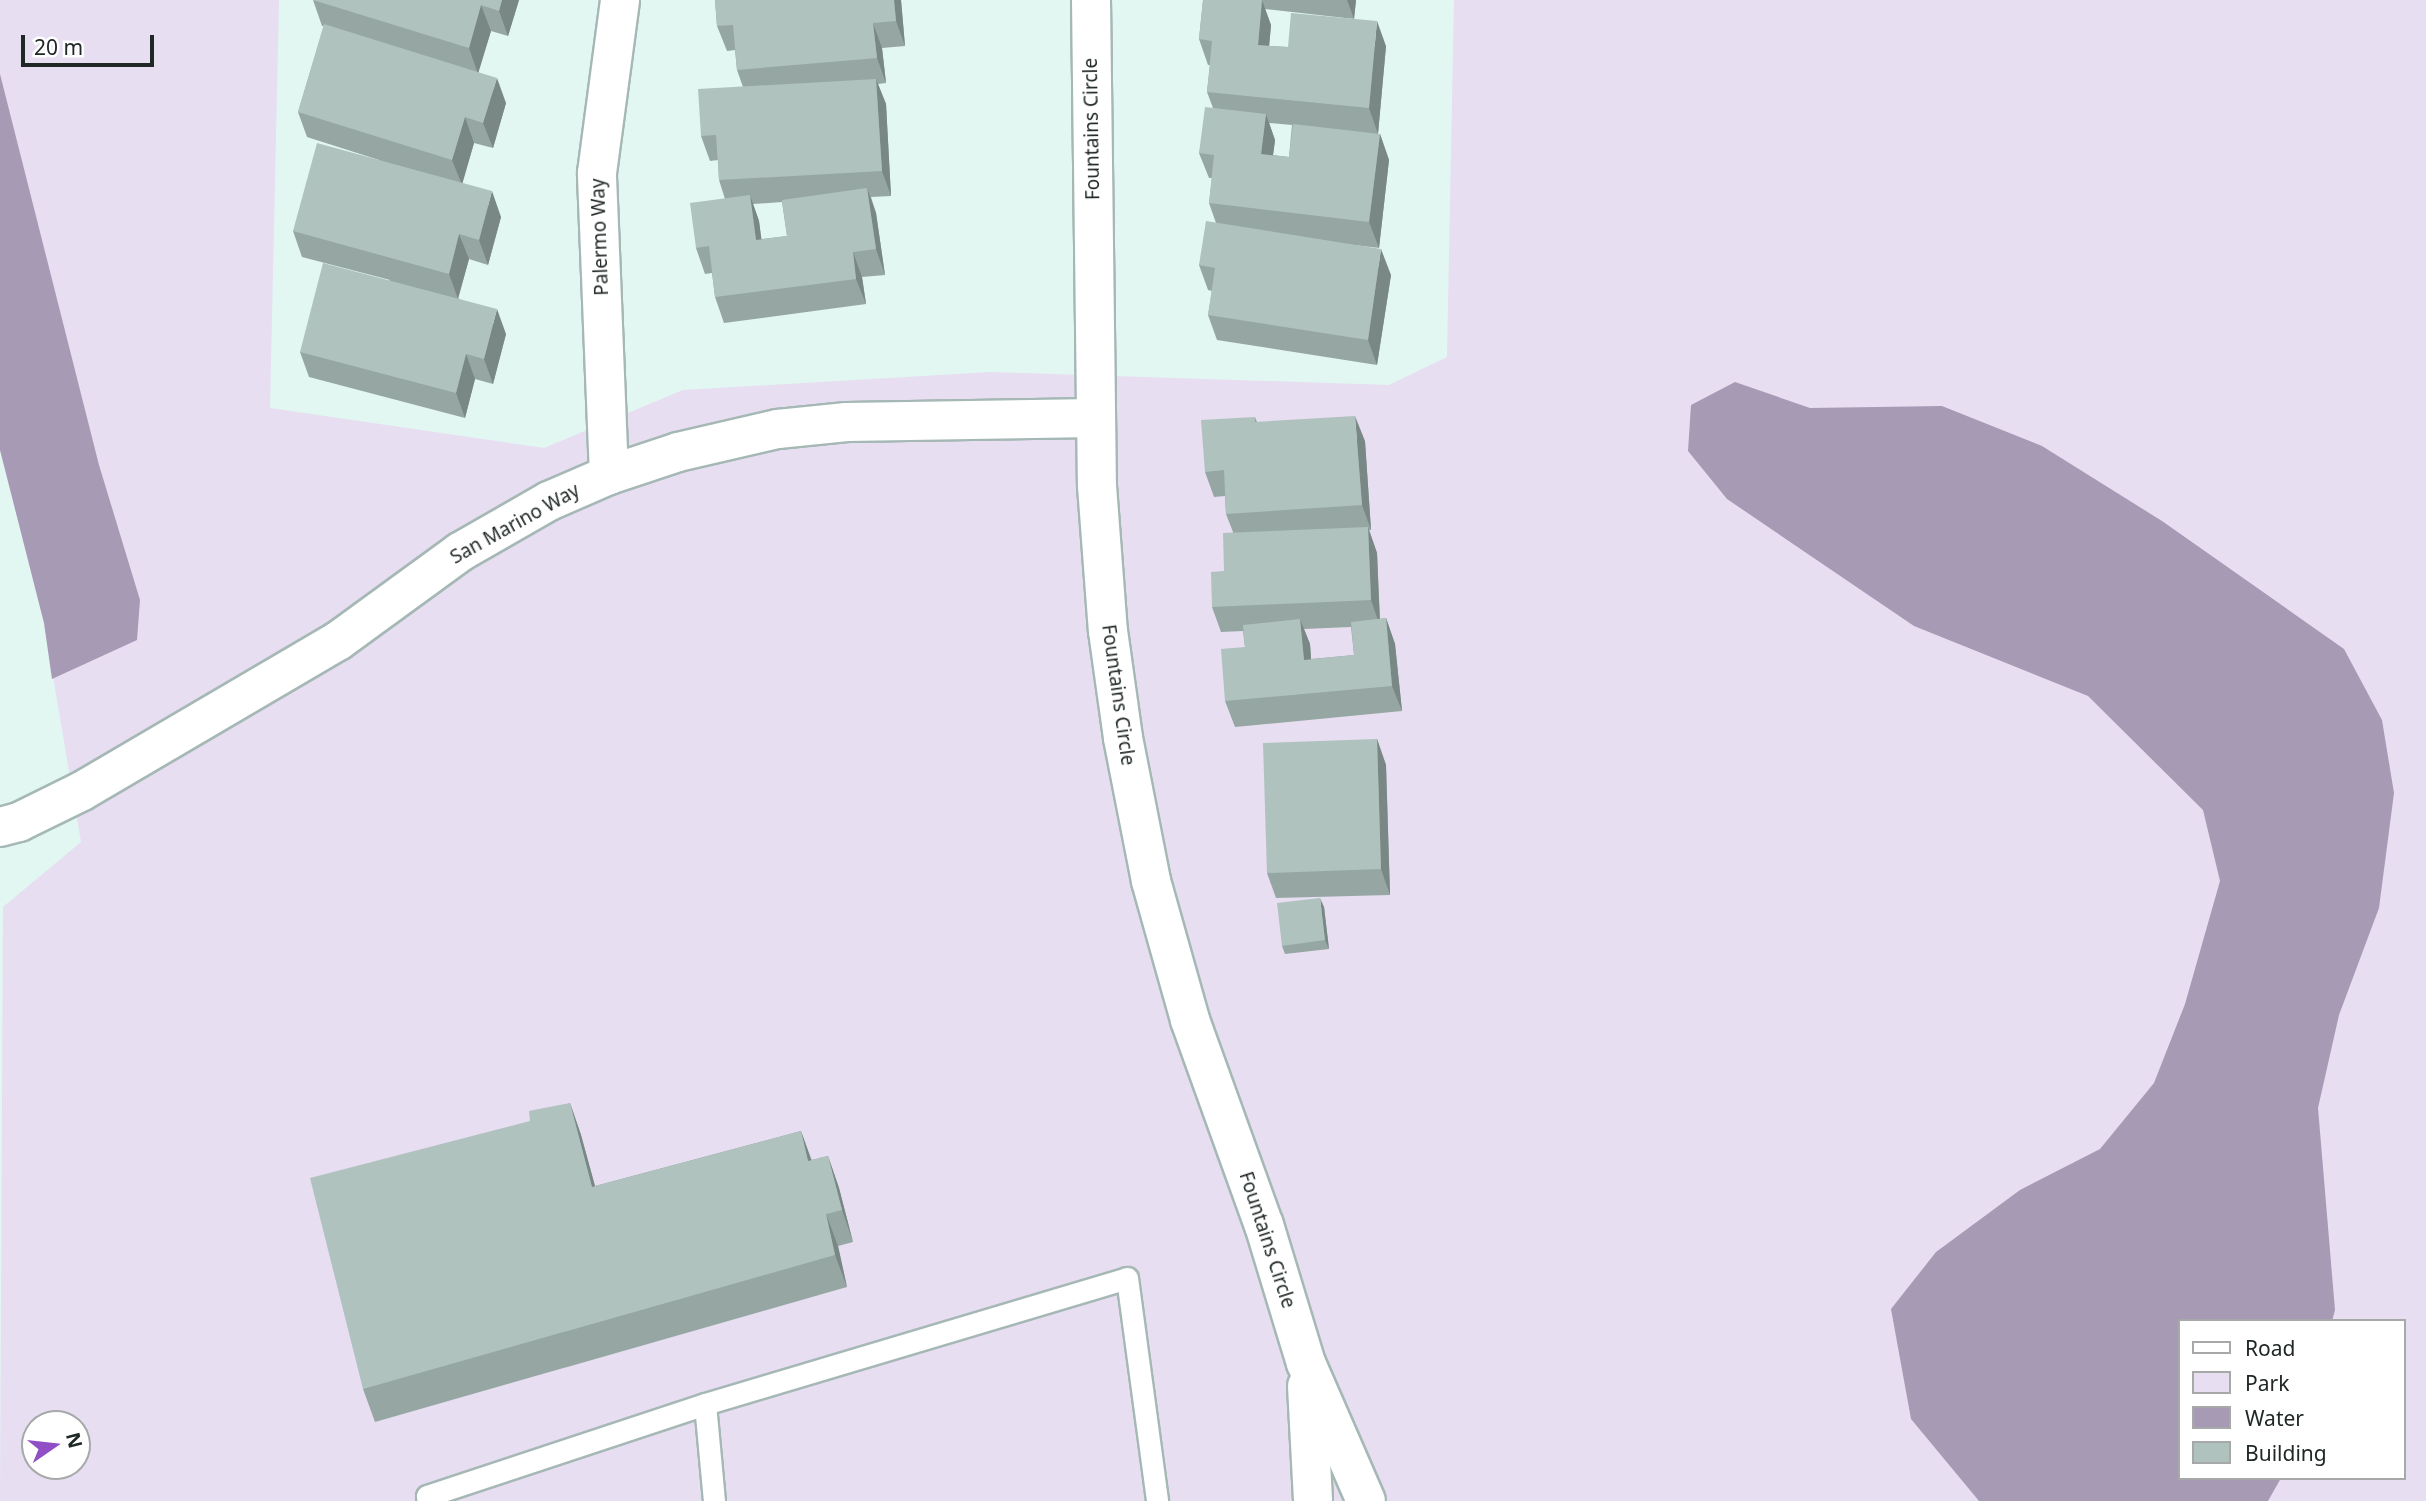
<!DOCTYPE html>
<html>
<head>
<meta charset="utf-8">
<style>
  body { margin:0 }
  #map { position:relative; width:2426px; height:1501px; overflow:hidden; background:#e2f6f2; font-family:"Noto Sans",sans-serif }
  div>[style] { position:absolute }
  .green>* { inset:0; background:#e7def1 }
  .water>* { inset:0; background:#a79ab5 }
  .roads { filter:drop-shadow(2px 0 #a6b8b5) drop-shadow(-2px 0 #a6b8b5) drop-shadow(0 2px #a6b8b5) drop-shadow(0 -2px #a6b8b5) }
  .service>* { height:21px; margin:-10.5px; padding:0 10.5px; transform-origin:10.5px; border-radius:10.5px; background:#fff }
  .minor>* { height:38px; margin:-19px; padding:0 19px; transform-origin:19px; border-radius:19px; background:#fff }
  .wall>* { inset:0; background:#96a7a3 }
  .shaded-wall>* { inset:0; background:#7a8885 }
  .building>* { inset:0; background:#afc2be }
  span { translate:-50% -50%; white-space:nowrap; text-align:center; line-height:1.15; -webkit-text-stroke:6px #fff; paint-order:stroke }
  .street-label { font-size:19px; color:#202826 }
  .legend { position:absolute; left:2178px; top:1319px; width:228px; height:161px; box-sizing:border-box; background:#fff; border:2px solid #a6a9a8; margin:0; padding:9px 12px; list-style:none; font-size:21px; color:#202826 }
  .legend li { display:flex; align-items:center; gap:14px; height:35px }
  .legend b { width:35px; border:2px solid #a6a9a8 }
  .north { position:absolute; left:21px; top:1410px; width:70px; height:70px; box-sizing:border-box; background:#fff; border:2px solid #a6a9a8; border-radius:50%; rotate:76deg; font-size:19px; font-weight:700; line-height:28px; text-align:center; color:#202826 }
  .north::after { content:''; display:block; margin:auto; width:24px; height:32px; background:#904fc5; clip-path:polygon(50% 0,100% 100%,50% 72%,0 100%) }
  .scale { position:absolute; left:21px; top:35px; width:133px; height:32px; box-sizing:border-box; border:4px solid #202826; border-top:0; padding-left:9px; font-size:21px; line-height:24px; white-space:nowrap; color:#202826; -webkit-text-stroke:5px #fff; paint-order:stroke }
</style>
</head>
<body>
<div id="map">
  <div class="green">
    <i style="clip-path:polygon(evenodd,0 0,279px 0,270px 408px,544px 448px,683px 390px,991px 372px,1389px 385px,1447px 357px,1454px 0,2426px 0,2426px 1501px,0 1501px,3px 907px,81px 842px,44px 623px,0 450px,0 0,2179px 1321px,2403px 1321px,2403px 1478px,2179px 1478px,2179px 1321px,0 0,35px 1424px,77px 1424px,77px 1466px,35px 1466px,35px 1424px)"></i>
  </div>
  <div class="water">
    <i style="clip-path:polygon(0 74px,99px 465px,140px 600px,137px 640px,52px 679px,44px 623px,0 450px)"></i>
    <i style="clip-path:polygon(1735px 382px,1810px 408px,1942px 406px,2042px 446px,2162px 521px,2344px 649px,2382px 720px,2394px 793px,2379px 908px,2339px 1015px,2318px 1108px,2335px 1310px,2332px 1321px,2179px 1321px,2179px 1478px,2281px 1478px,2268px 1501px,1979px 1501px,1911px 1419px,1891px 1309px,1936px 1252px,2020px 1190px,2100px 1149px,2154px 1083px,2185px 1004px,2220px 881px,2203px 810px,2088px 696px,1914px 626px,1727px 499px,1688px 451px,1691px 405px)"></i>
  </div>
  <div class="roads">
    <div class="service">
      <i style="left:428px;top:1501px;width:5px;rotate:-101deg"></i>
      <i style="left:427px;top:1496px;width:293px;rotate:-18.3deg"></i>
      <i style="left:714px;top:1501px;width:97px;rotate:-95.3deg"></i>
      <i style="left:705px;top:1404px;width:440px;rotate:-16.6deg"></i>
      <i style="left:1127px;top:1278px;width:225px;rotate:82.3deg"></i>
    </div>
    <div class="minor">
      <i style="left:1091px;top:0;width:486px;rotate:89.3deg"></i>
      <i style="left:1097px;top:486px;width:145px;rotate:85.7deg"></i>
      <i style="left:1108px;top:631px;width:108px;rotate:82deg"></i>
      <i style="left:1123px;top:738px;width:146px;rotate:78.9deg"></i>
      <i style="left:1151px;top:881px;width:144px;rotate:74.3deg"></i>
      <i style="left:1190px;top:1020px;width:218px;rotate:70.2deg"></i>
      <i style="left:1264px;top:1225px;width:144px;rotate:73.1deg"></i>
      <i style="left:1306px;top:1363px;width:150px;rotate:66.5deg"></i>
      <i style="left:609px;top:475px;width:302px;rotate:-92.3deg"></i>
      <i style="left:597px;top:173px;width:175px;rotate:-82.4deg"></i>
      <i style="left:0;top:827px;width:20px;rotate:-15deg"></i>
      <i style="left:19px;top:822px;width:70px;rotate:-26.2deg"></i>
      <i style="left:82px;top:791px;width:297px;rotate:-30.4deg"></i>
      <i style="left:338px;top:641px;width:151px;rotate:-36.1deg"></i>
      <i style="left:460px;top:552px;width:103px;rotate:-29.8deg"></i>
      <i style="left:549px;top:501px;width:65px;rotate:-23.4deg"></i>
      <i style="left:609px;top:475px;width:73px;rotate:-18.4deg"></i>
      <i style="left:678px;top:452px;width:103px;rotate:-13deg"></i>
      <i style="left:778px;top:429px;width:69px;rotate:-5.8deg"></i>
      <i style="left:847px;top:422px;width:248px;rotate:-0.9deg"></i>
      <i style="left:1307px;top:1386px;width:115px;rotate:87deg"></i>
    </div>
  </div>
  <div class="wall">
    <i style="clip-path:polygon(313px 0,519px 0,508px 36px,491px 31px,478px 72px,506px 103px,493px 148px,474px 143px,462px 183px,501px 217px,488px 265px,469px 259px,458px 298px,506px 334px,493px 384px,475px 379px,465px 418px,309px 377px,300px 352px,390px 280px,302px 257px,293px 231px,379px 160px,307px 137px,298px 112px,324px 26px,322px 26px)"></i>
    <i style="clip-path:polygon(evenodd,715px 0,901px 0,905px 46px,882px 48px,886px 83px,878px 84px,886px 104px,891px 196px,871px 197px,876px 213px,885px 275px,862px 277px,866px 304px,724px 323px,715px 297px,712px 273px,705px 274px,696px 248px,725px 199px,719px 180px,718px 160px,710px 161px,701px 136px,743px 87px,737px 70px,735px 50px,727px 51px,717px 26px,715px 0,782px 202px,787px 236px,761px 239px,759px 221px,753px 204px,782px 202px)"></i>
    <i style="clip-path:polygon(evenodd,1203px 0,1356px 0,1354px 19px,1265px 9px,1271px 25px,1269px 46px,1288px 47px,1386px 46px,1378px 134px,1380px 134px,1389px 160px,1379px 248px,1345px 244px,1391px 275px,1377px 365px,1217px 340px,1208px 315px,1212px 291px,1208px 290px,1199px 265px,1216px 223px,1209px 203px,1212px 178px,1209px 178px,1199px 153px,1213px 108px,1207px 92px,1210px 65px,1208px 65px,1199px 39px,1203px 0,1269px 123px,1292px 125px,1289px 157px,1273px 155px,1275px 140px,1269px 123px)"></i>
    <i style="clip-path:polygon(evenodd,1255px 417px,1257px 422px,1365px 441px,1371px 530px,1369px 530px,1377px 553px,1380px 619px,1386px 618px,1395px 644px,1402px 711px,1235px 727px,1225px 701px,1245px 647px,1243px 631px,1221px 632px,1212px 607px,1224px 571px,1233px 532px,1226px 514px,1225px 496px,1214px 497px,1205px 472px,1255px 417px,1351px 627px,1354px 655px,1311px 659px,1310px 644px,1304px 629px,1351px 627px)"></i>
    <i style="clip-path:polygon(1377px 739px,1386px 765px,1390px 895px,1276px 898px,1267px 873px)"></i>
    <i style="clip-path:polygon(1324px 907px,1329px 949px,1285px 954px,1282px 946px)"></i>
    <i style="clip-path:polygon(570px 1103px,581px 1135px,595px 1186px,801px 1131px,811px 1160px,828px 1156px,839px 1188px,853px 1242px,838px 1246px,847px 1287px,375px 1422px,363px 1389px,530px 1121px)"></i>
  </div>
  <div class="shaded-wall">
    <i style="clip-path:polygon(502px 0,519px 0,508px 36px,499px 11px)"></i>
    <i style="clip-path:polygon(894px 0,901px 0,905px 46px,896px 21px)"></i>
    <i style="clip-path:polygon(1262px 0,1271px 25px,1267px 70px,1258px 45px)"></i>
    <i style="clip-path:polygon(1347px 0,1356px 0,1354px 19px)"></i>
    <i style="clip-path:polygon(481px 5px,491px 31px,478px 74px,469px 48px)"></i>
    <i style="clip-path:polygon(1377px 21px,1386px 46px,1378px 134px,1369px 108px)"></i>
    <i style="clip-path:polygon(873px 23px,882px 48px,886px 83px,877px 58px)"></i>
    <i style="clip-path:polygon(497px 78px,506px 103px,493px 148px,483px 123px)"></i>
    <i style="clip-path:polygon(876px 79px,886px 104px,891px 196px,882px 171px)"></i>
    <i style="clip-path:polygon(1266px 114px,1275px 140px,1270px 179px,1261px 154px)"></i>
    <i style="clip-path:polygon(465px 117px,474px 143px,462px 185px,452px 160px)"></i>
    <i style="clip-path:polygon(1380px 134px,1389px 160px,1379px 248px,1369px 222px)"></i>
    <i style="clip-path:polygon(867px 188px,876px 213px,885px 275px,876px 249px)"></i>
    <i style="clip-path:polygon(492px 191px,501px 217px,488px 265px,479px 240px)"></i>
    <i style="clip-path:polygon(750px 195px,759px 221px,765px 265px,756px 240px)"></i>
    <i style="clip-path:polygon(459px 234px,469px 259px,458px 299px,449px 274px)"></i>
    <i style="clip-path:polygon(1381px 249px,1391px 275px,1377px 365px,1368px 340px)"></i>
    <i style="clip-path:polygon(853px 252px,862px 277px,866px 304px,856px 279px)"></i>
    <i style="clip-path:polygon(497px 309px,506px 334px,493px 384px,484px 359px)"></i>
    <i style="clip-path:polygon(466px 354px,475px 379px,465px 418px,456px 393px)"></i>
    <i style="clip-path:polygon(1355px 416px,1365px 441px,1371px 530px,1362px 505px)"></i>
    <i style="clip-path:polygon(1368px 527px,1377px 553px,1380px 626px,1371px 600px)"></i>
    <i style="clip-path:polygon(1386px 618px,1395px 644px,1402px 711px,1392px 686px)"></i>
    <i style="clip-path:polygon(1300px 619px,1310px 644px,1313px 685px,1304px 660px)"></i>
    <i style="clip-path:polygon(1377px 739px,1386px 765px,1390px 895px,1381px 869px)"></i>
    <i style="clip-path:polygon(1320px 898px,1324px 907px,1329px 949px,1325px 940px)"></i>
    <i style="clip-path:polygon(570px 1103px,581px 1135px,604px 1219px,592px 1187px)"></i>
    <i style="clip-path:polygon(801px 1131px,813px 1164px,808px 1161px)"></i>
    <i style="clip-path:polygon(828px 1156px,839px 1188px,853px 1242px,842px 1210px)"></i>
    <i style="clip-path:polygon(826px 1214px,838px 1246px,847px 1287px,835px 1255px)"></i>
  </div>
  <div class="building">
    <i style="clip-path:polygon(313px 0,502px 0,499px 11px,481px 5px,469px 48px)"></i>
    <i style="clip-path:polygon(715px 0,894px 0,896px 21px,873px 23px,877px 58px,737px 70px,733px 25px,717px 26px)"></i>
    <i style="clip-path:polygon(1203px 0,1262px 0,1258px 45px,1288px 47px,1291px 13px,1377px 21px,1369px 108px,1207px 92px,1212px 41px,1199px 39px)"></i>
    <i style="clip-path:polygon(324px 24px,497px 78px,483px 123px,465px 117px,452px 160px,298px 112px)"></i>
    <i style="clip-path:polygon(876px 79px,882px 171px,719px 180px,716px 135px,701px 136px,698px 89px)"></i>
    <i style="clip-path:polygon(1205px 107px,1266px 114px,1261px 154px,1289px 157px,1293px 124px,1380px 134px,1369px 222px,1209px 203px,1214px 155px,1199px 153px)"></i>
    <i style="clip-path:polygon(317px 143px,492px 191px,479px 240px,459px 234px,449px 274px,293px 231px)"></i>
    <i style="clip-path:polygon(867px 188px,876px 249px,853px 252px,856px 279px,715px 297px,709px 246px,696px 248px,690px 203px,750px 195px,756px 240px,787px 236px,782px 200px)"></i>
    <i style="clip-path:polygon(1206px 221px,1381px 249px,1368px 340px,1208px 315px,1215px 268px,1199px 265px)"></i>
    <i style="clip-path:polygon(323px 263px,497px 309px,484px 359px,466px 354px,456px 393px,300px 352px)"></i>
    <i style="clip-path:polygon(1355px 416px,1362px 505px,1226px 514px,1224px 470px,1205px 472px,1201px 420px,1255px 417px,1255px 422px)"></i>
    <i style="clip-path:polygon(1368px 527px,1371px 600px,1212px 607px,1211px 572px,1224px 571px,1223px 533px)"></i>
    <i style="clip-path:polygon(1386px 618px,1392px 686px,1225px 701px,1221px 649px,1245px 647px,1243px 625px,1300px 619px,1304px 660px,1354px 655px,1351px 622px)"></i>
    <i style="clip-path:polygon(1377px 739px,1381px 869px,1267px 873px,1263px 743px)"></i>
    <i style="clip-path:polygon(1320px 898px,1325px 940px,1282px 946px,1277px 903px)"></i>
    <i style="clip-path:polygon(570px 1103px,592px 1187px,801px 1131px,808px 1161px,828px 1156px,842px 1210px,826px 1214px,835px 1255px,363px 1389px,310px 1178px,530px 1121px,529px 1111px)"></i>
  </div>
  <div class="street-label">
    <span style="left:1092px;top:129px;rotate:-91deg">Fountains Circle</span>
    <span style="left:600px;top:237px;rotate:-92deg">Palermo Way</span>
    <span style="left:515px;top:524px;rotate:-29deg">San Marino Way</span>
    <span style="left:1118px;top:695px;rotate:82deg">Fountains Circle</span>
    <span style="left:1267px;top:1240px;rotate:72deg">Fountains Circle</span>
  </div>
  <ul class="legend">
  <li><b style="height:9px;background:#fff"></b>Road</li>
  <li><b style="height:19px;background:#e7def1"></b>Park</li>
  <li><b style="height:19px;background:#a79ab5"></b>Water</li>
  <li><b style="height:19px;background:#afc2be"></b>Building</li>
  </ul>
  <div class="north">N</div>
  <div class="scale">20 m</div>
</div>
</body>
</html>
